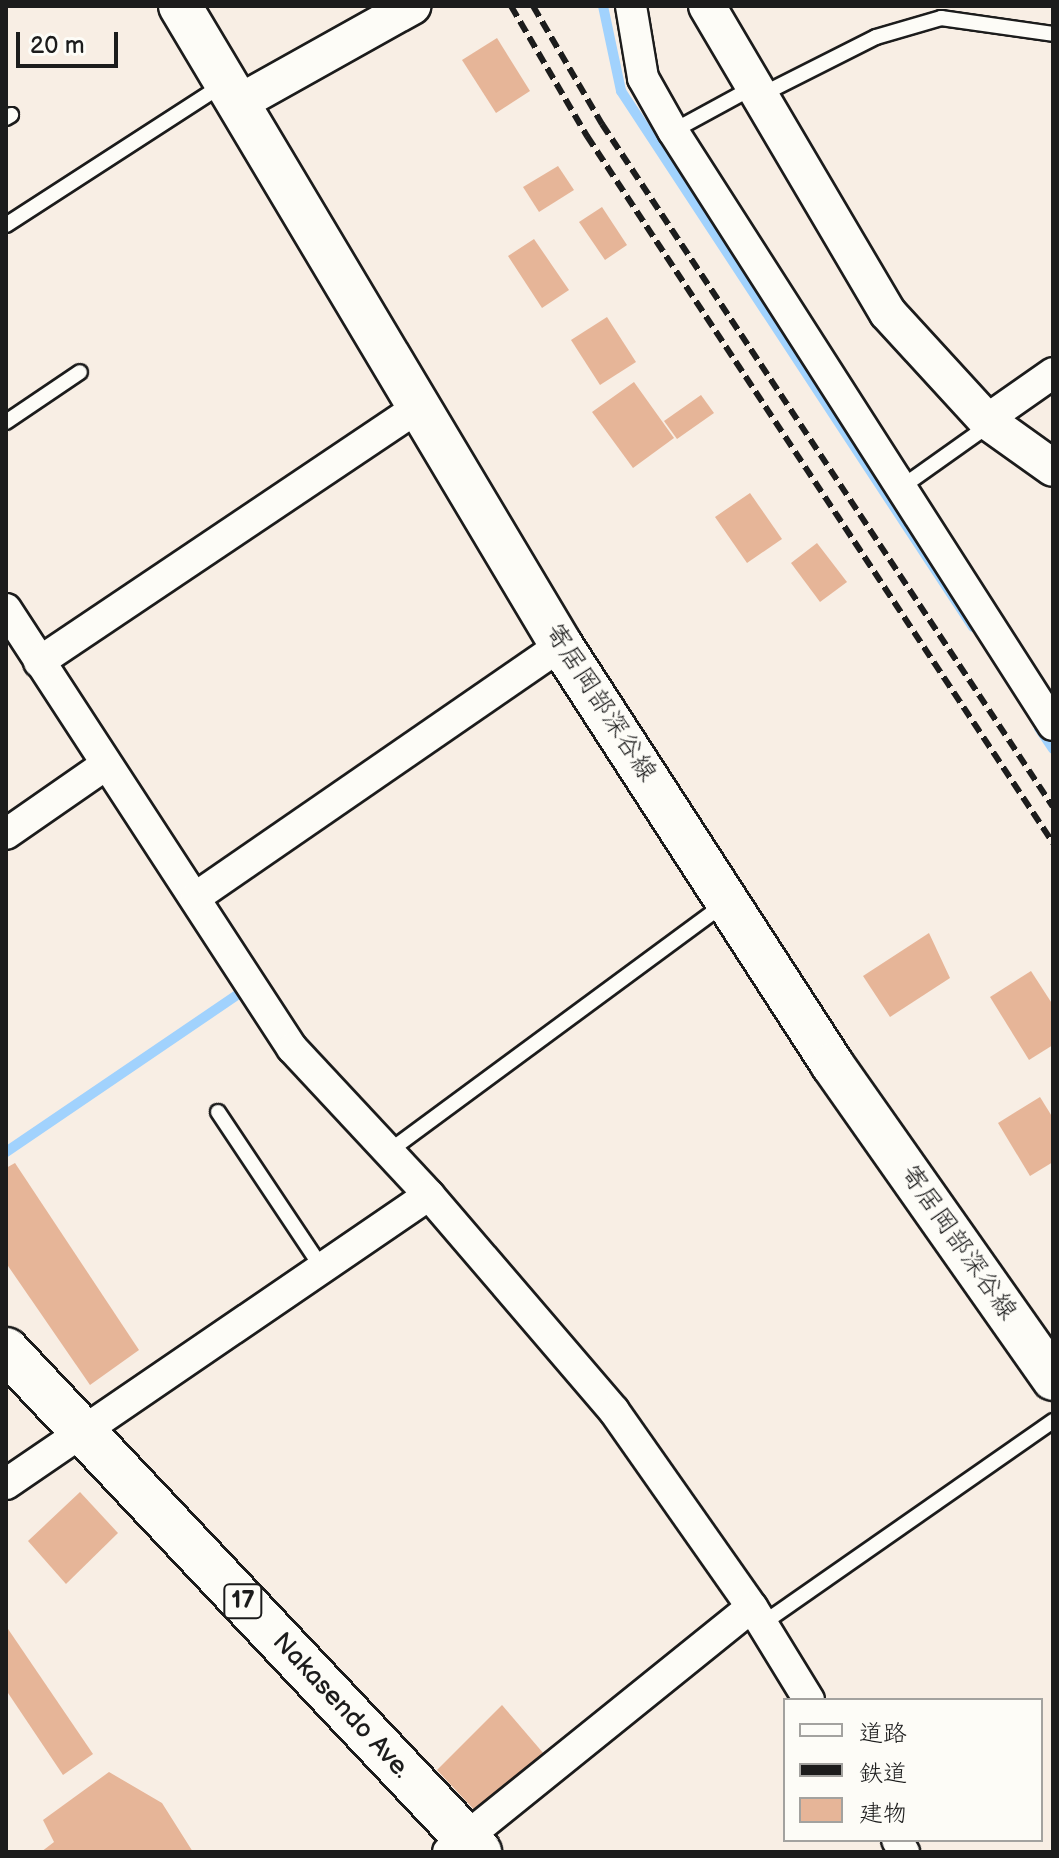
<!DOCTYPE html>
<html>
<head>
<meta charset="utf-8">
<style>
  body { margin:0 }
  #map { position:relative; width:1059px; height:1858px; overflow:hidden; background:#f8eee4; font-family:"Balsamiq Sans","Klee One",sans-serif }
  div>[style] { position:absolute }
  .stream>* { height:10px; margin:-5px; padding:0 5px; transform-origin:5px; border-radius:5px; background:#a1d2fd }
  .building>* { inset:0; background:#e6b598 }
  .roads { filter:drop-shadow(2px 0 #1c1c1c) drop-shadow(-2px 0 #1c1c1c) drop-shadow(0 2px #1c1c1c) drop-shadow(0 -2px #1c1c1c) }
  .service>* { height:14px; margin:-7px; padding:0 7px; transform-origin:7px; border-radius:7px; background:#fdfcf7 }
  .minor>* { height:30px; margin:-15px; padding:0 15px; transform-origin:15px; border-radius:15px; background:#fdfcf7 }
  .tertiary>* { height:36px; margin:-18px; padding:0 18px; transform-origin:18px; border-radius:18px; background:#fdfcf7 }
  .secondary>* { height:42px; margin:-21px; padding:0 21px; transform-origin:21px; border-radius:21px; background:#fdfcf7 }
  .trunk>* { height:44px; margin:-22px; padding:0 22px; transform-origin:22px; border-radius:22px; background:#fdfcf7 }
  .rail>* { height:6px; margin-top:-3px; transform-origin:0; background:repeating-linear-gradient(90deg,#1c1c1c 0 12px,transparent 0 18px) }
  span { translate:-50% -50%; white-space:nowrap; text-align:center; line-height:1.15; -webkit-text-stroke:8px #fdfcf7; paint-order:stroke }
  .shield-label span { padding:2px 6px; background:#fdfcf7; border:2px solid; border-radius:6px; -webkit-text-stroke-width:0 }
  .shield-label { font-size:24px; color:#1c1c1c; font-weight:700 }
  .street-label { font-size:26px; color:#1c1c1c }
  .frame { position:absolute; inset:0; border:8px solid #1c1c1c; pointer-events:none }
  .legend { position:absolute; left:783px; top:1698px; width:260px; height:144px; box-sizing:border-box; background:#fdfcf7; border:2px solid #a3a29f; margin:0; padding:10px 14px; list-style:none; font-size:24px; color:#1c1c1c }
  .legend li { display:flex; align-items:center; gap:16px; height:40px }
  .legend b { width:40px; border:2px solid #a3a29f }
  .scale { position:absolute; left:16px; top:32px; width:102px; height:36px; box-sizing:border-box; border:4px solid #1c1c1c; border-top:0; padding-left:10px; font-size:24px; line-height:28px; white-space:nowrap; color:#1c1c1c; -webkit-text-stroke:6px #fdfcf7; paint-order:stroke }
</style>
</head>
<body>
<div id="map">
  <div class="stream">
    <i style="left:603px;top:6px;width:87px;rotate:78deg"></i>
    <i style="left:621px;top:91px;width:641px;rotate:56.71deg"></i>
    <i style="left:1039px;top:728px;width:25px;rotate:56deg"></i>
    <i style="left:6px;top:1152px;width:295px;rotate:-34.2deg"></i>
  </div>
  <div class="building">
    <i style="clip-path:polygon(497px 38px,530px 91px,496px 113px,462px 60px)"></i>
    <i style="clip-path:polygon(558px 166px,574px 190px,539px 212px,523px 187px)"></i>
    <i style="clip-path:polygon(602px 207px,627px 245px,605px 260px,579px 222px)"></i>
    <i style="clip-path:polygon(534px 239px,569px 290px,542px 308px,508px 256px)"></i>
    <i style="clip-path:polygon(607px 317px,636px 362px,600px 385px,571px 340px)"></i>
    <i style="clip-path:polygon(634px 382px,674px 438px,633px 468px,592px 412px)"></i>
    <i style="clip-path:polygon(701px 395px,714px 413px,677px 439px,664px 421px)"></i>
    <i style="clip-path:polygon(750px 493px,782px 539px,747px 563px,715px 517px)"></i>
    <i style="clip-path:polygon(817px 543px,847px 582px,820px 602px,791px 563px)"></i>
    <i style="clip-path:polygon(929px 933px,950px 978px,890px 1017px,863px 976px)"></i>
    <i style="clip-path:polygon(1031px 971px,1053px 1005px,1053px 1045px,1029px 1060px,990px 997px)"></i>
    <i style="clip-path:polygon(1040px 1097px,1053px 1118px,1053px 1162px,1030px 1176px,998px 1123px)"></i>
    <i style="clip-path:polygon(15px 1163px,139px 1350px,90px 1385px,6px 1263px,6px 1168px)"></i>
    <i style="clip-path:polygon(80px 1492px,118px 1533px,66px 1584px,28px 1541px)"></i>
    <i style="clip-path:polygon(6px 1626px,93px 1754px,63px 1775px,6px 1690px)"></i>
    <i style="clip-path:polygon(502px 1705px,544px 1754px,479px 1815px,437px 1770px)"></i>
    <i style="clip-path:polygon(109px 1772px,162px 1803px,193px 1852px,41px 1852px,54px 1842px,43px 1820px)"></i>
  </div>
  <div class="roads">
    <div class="service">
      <i style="left:759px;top:96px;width:131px;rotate:-26.8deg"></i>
      <i style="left:876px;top:37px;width:68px;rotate:-16.3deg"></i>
      <i style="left:941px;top:18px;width:113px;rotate:8.1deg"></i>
      <i style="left:6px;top:118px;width:6px;rotate:-31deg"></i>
      <i style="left:673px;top:131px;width:90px;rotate:-28.6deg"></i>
      <i style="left:6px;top:225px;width:257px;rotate:-32.9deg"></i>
      <i style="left:6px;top:422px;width:89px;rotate:-34deg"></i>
      <i style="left:899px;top:489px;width:110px;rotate:-35.4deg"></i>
      <i style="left:218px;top:1112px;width:187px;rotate:56.3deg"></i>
      <i style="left:388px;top:1152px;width:416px;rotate:-36.4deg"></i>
      <i style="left:762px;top:1624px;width:355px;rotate:-34.9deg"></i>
    </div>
    <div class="minor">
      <i style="left:631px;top:6px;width:73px;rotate:80.5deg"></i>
      <i style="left:643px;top:78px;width:61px;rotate:60.5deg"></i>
      <i style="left:673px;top:131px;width:705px;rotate:57.39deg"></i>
      <i style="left:986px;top:420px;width:82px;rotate:-35deg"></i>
      <i style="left:6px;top:609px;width:524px;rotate:56.92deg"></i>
      <i style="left:292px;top:1048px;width:201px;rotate:47deg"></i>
      <i style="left:429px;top:1195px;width:284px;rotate:49.4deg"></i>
      <i style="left:614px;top:1411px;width:240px;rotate:54.9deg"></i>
      <i style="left:752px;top:1607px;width:109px;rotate:58.5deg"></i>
      <i style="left:39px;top:662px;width:458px;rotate:-33.9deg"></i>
      <i style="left:6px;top:834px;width:119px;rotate:-34.8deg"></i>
      <i style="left:196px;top:897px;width:444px;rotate:-34.6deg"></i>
      <i style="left:6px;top:1484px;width:512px;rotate:-34.34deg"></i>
      <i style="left:897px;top:1840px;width:14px;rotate:60deg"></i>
      <i style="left:448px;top:1852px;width:390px;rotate:-38.9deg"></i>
    </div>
    <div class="tertiary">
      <i style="left:707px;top:6px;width:356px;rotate:59.5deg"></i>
      <i style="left:888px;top:313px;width:145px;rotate:47.5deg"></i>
      <i style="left:986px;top:420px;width:82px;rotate:35.6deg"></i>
      <i style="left:237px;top:104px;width:201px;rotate:-29.2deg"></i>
    </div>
    <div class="secondary">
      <i style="left:180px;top:6px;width:744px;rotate:59.19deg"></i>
      <i style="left:561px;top:645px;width:499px;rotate:57.1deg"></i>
      <i style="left:832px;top:1064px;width:385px;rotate:54.9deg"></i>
    </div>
    <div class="trunk">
      <i style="left:6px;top:1350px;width:690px;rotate:46.7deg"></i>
    </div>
  </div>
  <div class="rail">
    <i style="left:511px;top:6px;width:151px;rotate:59.7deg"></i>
    <i style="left:587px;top:136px;width:847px;rotate:56.61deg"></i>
    <i style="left:533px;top:6px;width:137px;rotate:59.7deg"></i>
    <i style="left:602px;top:124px;width:818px;rotate:56.56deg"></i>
  </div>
  <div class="shield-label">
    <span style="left:243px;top:1601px">17</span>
  </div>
  <div class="street-label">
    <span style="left:600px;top:703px;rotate:57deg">寄居岡部深谷線</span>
    <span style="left:958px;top:1243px;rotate:55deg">寄居岡部深谷線</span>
    <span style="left:341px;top:1706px;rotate:47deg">Nakasendo Ave.</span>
  </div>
  <div class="frame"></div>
  <ul class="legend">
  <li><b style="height:10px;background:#fdfcf7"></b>道路</li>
  <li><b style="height:10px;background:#1c1c1c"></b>鉄道</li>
  <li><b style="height:22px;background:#e6b598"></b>建物</li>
  </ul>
  <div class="scale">20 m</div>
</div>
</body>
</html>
